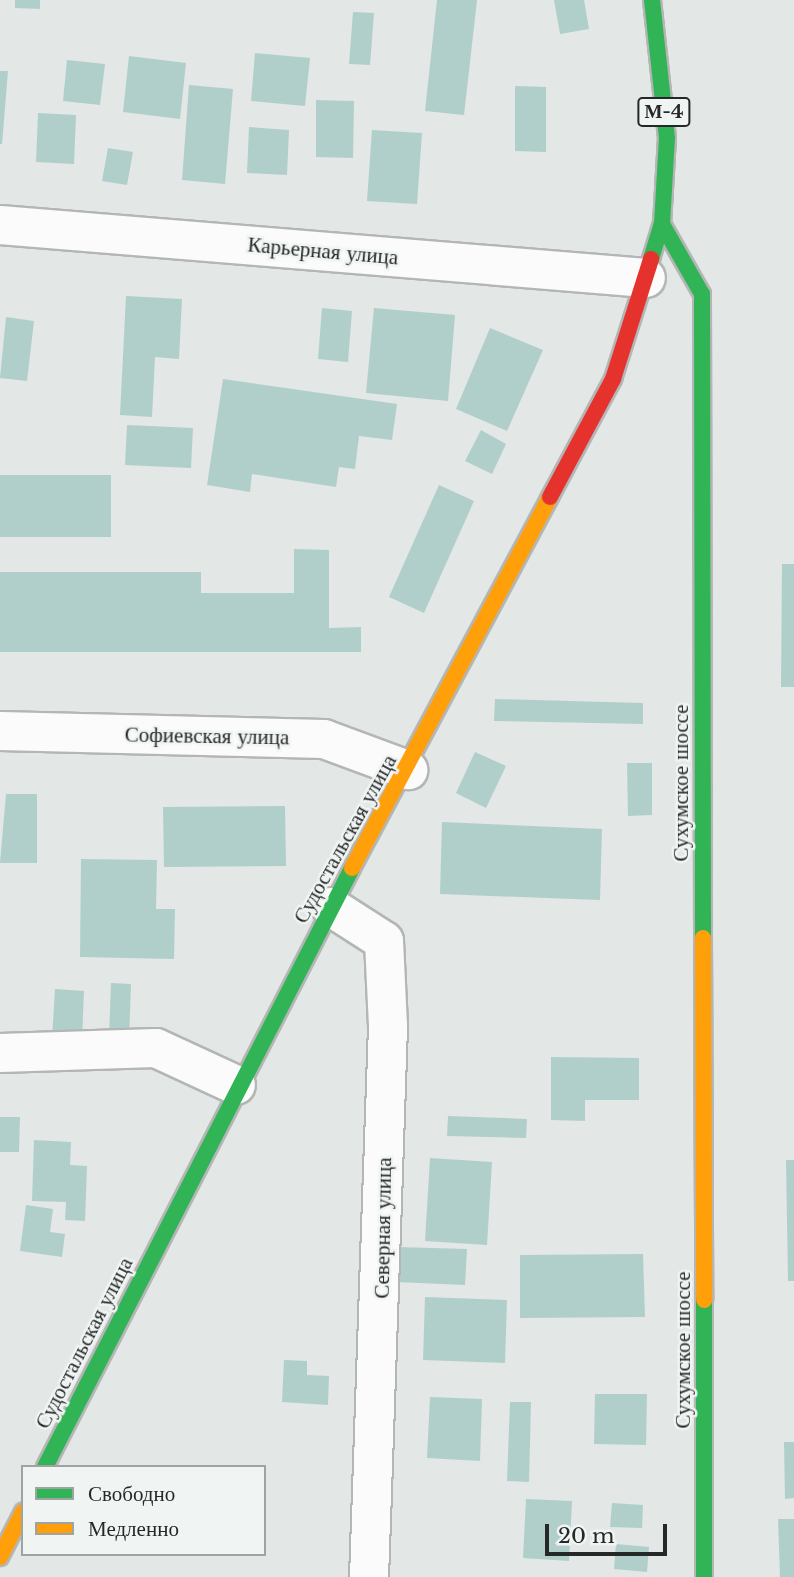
<!DOCTYPE html>
<html>
<head>
<meta charset="utf-8">
<style>
  body { margin:0 }
  #map { position:relative; width:794px; height:1577px; overflow:hidden; background:#e3e7e6; font-family:"Libre Baskerville",serif }
  div>[style] { position:absolute }
  .building>* { inset:0; background:#b1cfca }
  .roads { filter:drop-shadow(2px 0 #b4b6b6) drop-shadow(-2px 0 #b4b6b6) drop-shadow(0 2px #b4b6b6) drop-shadow(0 -2px #b4b6b6) }
  .street>* { height:38px; margin:-19px; padding:0 19px; transform-origin:19px; border-radius:19px; background:#fbfbfb }
  .fast>* { height:16px; margin:-8px; padding:0 8px; transform-origin:8px; border-radius:8px; background:#30b455 }
  .slow>* { height:16px; margin:-8px; padding:0 8px; transform-origin:8px; border-radius:8px; background:#ff9f0a }
  .jam>* { height:16px; margin:-8px; padding:0 8px; transform-origin:8px; border-radius:8px; background:#e5322d }
  span { translate:-50% -50%; white-space:nowrap; text-align:center; line-height:1.15; -webkit-text-stroke:5px #f0f5f4; paint-order:stroke }
  .shield-label span { padding:2px 5px; background:#f0f5f4; border:2px solid; border-radius:5px; -webkit-text-stroke-width:0 }
  .shield-label { font-size:19px; color:#262828; font-weight:700 }
  .street-label { font-size:21px; color:#262828 }
  .legend { position:absolute; left:21px; top:1465px; width:245px; height:91px; box-sizing:border-box; background:#f0f5f4; border:2px solid #9fa3a2; margin:0; padding:9px 12px; list-style:none; font-size:21px; color:#262828 }
  .legend li { display:flex; align-items:center; gap:14px; height:35px }
  .legend b { width:35px; border:2px solid #9fa3a2 }
  .scale { position:absolute; left:545px; top:1524px; width:122px; height:32px; box-sizing:border-box; border:4px solid #262828; border-top:0; padding-left:9px; font-size:21px; line-height:24px; white-space:nowrap; color:#262828; -webkit-text-stroke:5px #f0f5f4; paint-order:stroke }
</style>
</head>
<body>
<div id="map">
  <div class="building">
    <i style="clip-path:polygon(15px 0,40px 0,40px 9px,15px 8px)"></i>
    <i style="clip-path:polygon(437px 0,477px 0,464px 115px,425px 111px)"></i>
    <i style="clip-path:polygon(554px 0,584px 0,589px 29px,560px 34px)"></i>
    <i style="clip-path:polygon(353px 12px,374px 13px,370px 65px,349px 64px)"></i>
    <i style="clip-path:polygon(255px 53px,310px 58px,305px 106px,251px 101px)"></i>
    <i style="clip-path:polygon(129px 56px,186px 63px,180px 119px,123px 112px)"></i>
    <i style="clip-path:polygon(67px 60px,105px 64px,100px 105px,63px 101px)"></i>
    <i style="clip-path:polygon(0 71px,8px 71px,2px 144px,0 144px)"></i>
    <i style="clip-path:polygon(189px 85px,233px 89px,225px 184px,182px 180px)"></i>
    <i style="clip-path:polygon(515px 86px,546px 87px,546px 152px,515px 151px)"></i>
    <i style="clip-path:polygon(316px 100px,354px 101px,353px 158px,316px 157px)"></i>
    <i style="clip-path:polygon(38px 113px,76px 115px,74px 164px,36px 162px)"></i>
    <i style="clip-path:polygon(249px 127px,289px 130px,287px 175px,247px 173px)"></i>
    <i style="clip-path:polygon(372px 130px,422px 133px,417px 204px,367px 201px)"></i>
    <i style="clip-path:polygon(108px 148px,133px 152px,127px 185px,102px 181px)"></i>
    <i style="clip-path:polygon(126px 296px,182px 299px,179px 359px,155px 357px,152px 417px,120px 415px)"></i>
    <i style="clip-path:polygon(322px 308px,352px 311px,348px 362px,318px 359px)"></i>
    <i style="clip-path:polygon(374px 308px,455px 315px,448px 401px,366px 393px)"></i>
    <i style="clip-path:polygon(6px 317px,34px 321px,27px 381px,0 378px)"></i>
    <i style="clip-path:polygon(490px 328px,543px 350px,507px 431px,456px 409px)"></i>
    <i style="clip-path:polygon(223px 379px,397px 404px,392px 440px,359px 436px,355px 469px,339px 467px,336px 487px,252px 474px,250px 492px,207px 485px)"></i>
    <i style="clip-path:polygon(127px 425px,193px 428px,191px 468px,125px 465px)"></i>
    <i style="clip-path:polygon(481px 430px,506px 444px,492px 474px,465px 461px)"></i>
    <i style="clip-path:polygon(0 475px,111px 475px,111px 537px,0 537px)"></i>
    <i style="clip-path:polygon(439px 485px,474px 501px,424px 613px,389px 597px)"></i>
    <i style="clip-path:polygon(294px 549px,329px 550px,329px 628px,361px 627px,361px 652px,0 652px,0 572px,201px 572px,201px 593px,294px 593px)"></i>
    <i style="clip-path:polygon(782px 564px,794px 564px,794px 687px,781px 687px)"></i>
    <i style="clip-path:polygon(495px 699px,643px 703px,643px 724px,494px 721px)"></i>
    <i style="clip-path:polygon(475px 752px,506px 766px,486px 808px,456px 793px)"></i>
    <i style="clip-path:polygon(627px 763px,652px 763px,652px 815px,628px 816px)"></i>
    <i style="clip-path:polygon(6px 794px,37px 794px,37px 863px,0 863px)"></i>
    <i style="clip-path:polygon(285px 806px,286px 866px,164px 867px,163px 807px)"></i>
    <i style="clip-path:polygon(442px 822px,602px 829px,600px 900px,440px 894px)"></i>
    <i style="clip-path:polygon(81px 859px,157px 860px,156px 909px,175px 909px,174px 959px,80px 957px)"></i>
    <i style="clip-path:polygon(111px 983px,131px 984px,129px 1040px,109px 1038px)"></i>
    <i style="clip-path:polygon(55px 989px,84px 991px,82px 1040px,52px 1039px)"></i>
    <i style="clip-path:polygon(551px 1057px,639px 1058px,639px 1100px,585px 1100px,585px 1121px,551px 1120px)"></i>
    <i style="clip-path:polygon(448px 1116px,527px 1119px,526px 1138px,447px 1136px)"></i>
    <i style="clip-path:polygon(0 1117px,20px 1117px,19px 1152px,0 1152px)"></i>
    <i style="clip-path:polygon(34px 1140px,71px 1142px,70px 1165px,87px 1166px,85px 1221px,65px 1220px,66px 1202px,32px 1201px)"></i>
    <i style="clip-path:polygon(430px 1158px,492px 1162px,487px 1245px,425px 1241px)"></i>
    <i style="clip-path:polygon(786px 1160px,794px 1160px,794px 1281px,788px 1281px)"></i>
    <i style="clip-path:polygon(26px 1205px,53px 1209px,50px 1232px,65px 1234px,62px 1257px,20px 1251px)"></i>
    <i style="clip-path:polygon(397px 1247px,467px 1249px,465px 1285px,396px 1282px)"></i>
    <i style="clip-path:polygon(643px 1254px,645px 1317px,520px 1318px,520px 1255px)"></i>
    <i style="clip-path:polygon(425px 1297px,507px 1300px,505px 1363px,423px 1360px)"></i>
    <i style="clip-path:polygon(284px 1360px,307px 1361px,307px 1375px,329px 1376px,328px 1405px,282px 1402px)"></i>
    <i style="clip-path:polygon(595px 1394px,647px 1394px,646px 1445px,594px 1444px)"></i>
    <i style="clip-path:polygon(430px 1397px,482px 1399px,480px 1461px,427px 1458px)"></i>
    <i style="clip-path:polygon(510px 1402px,531px 1402px,529px 1482px,507px 1481px)"></i>
    <i style="clip-path:polygon(784px 1442px,794px 1442px,794px 1498px,785px 1499px)"></i>
    <i style="clip-path:polygon(526px 1499px,572px 1501px,569px 1561px,523px 1558px)"></i>
    <i style="clip-path:polygon(612px 1503px,643px 1505px,642px 1528px,610px 1527px)"></i>
    <i style="clip-path:polygon(778px 1519px,794px 1519px,794px 1577px,780px 1577px)"></i>
    <i style="clip-path:polygon(616px 1544px,649px 1547px,647px 1572px,614px 1569px)"></i>
  </div>
  <div class="roads">
    <div class="street">
      <i style="left:0;top:225px;width:648px;rotate:4.69deg"></i>
      <i style="left:0;top:731px;width:324px;rotate:1.4deg"></i>
      <i style="left:324px;top:739px;width:90px;rotate:20.3deg"></i>
      <i style="left:331px;top:907px;width:63px;rotate:32.7deg"></i>
      <i style="left:384px;top:941px;width:85px;rotate:87.3deg"></i>
      <i style="left:388px;top:1026px;width:551px;rotate:91.97deg"></i>
      <i style="left:0;top:1053px;width:156px;rotate:-1.8deg"></i>
      <i style="left:156px;top:1048px;width:88px;rotate:24.8deg"></i>
    </div>
    <div class="fast">
      <i style="left:662px;top:224px;width:81px;rotate:60.3deg"></i>
      <i style="left:702px;top:294px;width:644px;rotate:89.91deg"></i>
      <i style="left:651px;top:259px;width:37px;rotate:-73deg"></i>
      <i style="left:662px;top:224px;width:86px;rotate:-86.7deg"></i>
      <i style="left:667px;top:138px;width:139px;rotate:-96.2deg"></i>
      <i style="left:704px;top:1300px;width:277px;rotate:90deg"></i>
      <i style="left:45px;top:1467px;width:673px;rotate:-62.86deg"></i>
    </div>
    <div class="slow">
      <i style="left:352px;top:868px;width:421px;rotate:-61.9deg"></i>
      <i style="left:703px;top:938px;width:362px;rotate:89.8deg"></i>
      <i style="left:0;top:1557px;width:51px;rotate:-62.9deg"></i>
    </div>
    <div class="jam">
      <i style="left:550px;top:497px;width:134px;rotate:-61.9deg"></i>
      <i style="left:613px;top:379px;width:126px;rotate:-72.4deg"></i>
    </div>
  </div>
  <div class="shield-label">
    <span style="left:664px;top:112px">М-4</span>
  </div>
  <div class="street-label">
    <span style="left:323px;top:251px;rotate:5deg">Карьерная улица</span>
    <span style="left:207px;top:736px;rotate:1deg">Софиевская улица</span>
    <span style="left:681px;top:783px;rotate:-90deg">Сухумское шоссе</span>
    <span style="left:345px;top:839px;rotate:-61deg">Судостальская улица</span>
    <span style="left:383px;top:1228px;rotate:-89deg">Северная улица</span>
    <span style="left:84px;top:1343px;rotate:-63deg">Судостальская улица</span>
    <span style="left:683px;top:1350px;rotate:-90deg">Сухумское шоссе</span>
  </div>
  <ul class="legend">
  <li><b style="height:9px;background:#30b455"></b>Свободно</li>
  <li><b style="height:9px;background:#ff9f0a"></b>Медленно</li>
  </ul>
  <div class="scale">20 m</div>
</div>
</body>
</html>
